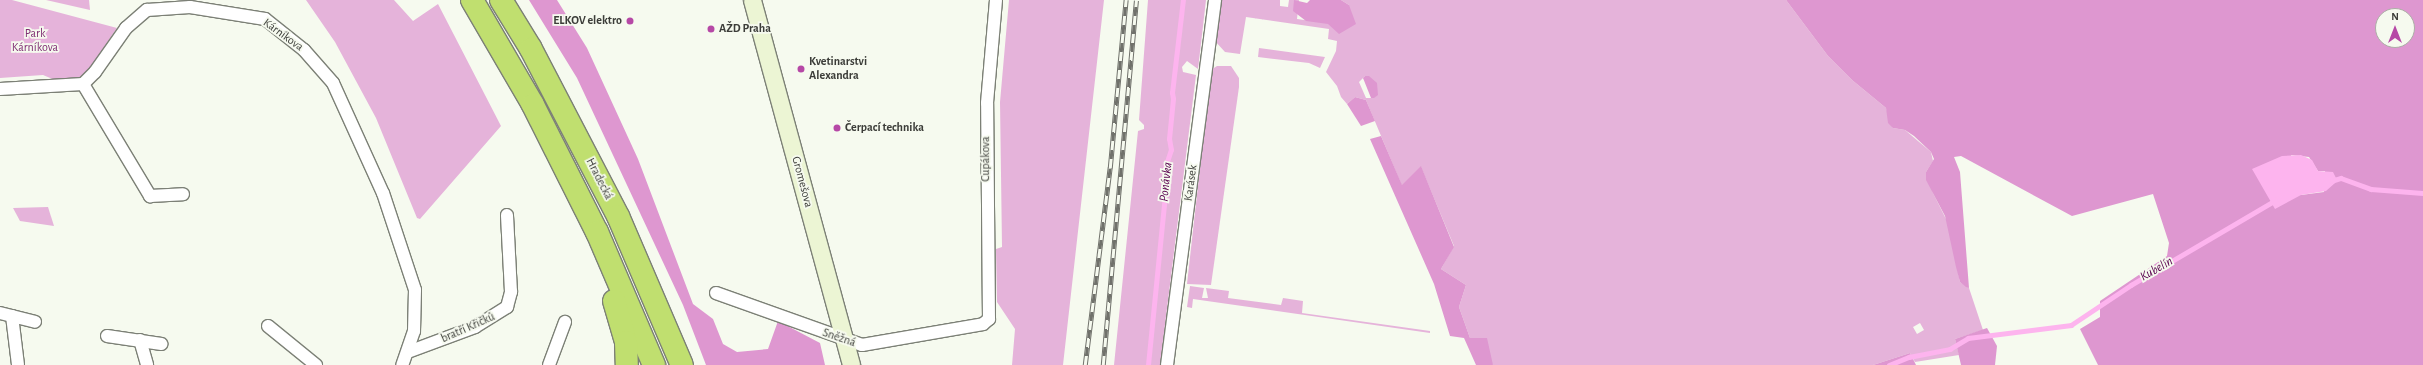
<!DOCTYPE html>
<html>
<head>
<meta charset="utf-8">
<style>
  body { margin:0 }
  #map { position:relative; width:2423px; height:365px; overflow:hidden; background:#f6faef; font-family:"Alegreya Sans",sans-serif }
  div>[style] { position:absolute }
  .green>* { inset:0; background:#e5b3da }
  .forest>* { inset:0; background:#de97d0 }
  .water>* { inset:0; background:#fdb4ee }
  .stream>* { height:4.5px; margin:-2.25px; padding:0 2.25px; transform-origin:2.25px; border-radius:2.25px; background:#fdb4ee }
  .roads { filter:drop-shadow(1px 0 #7c8076) drop-shadow(-1px 0 #7c8076) drop-shadow(0 1px #7c8076) drop-shadow(0 -1px #7c8076) }
  .street>* { height:12px; margin:-6px; padding:0 6px; transform-origin:6px; border-radius:6px; background:#fff }
  .secondary>* { height:17px; margin:-8.5px; padding:0 8.5px; transform-origin:8.5px; border-radius:8.5px; background:#ecf5d4 }
  .highway>* { height:22px; margin:-11px; padding:0 11px; transform-origin:11px; border-radius:11px; background:#c0df6f }
  .rail>* { height:4.5px; margin-top:-2.25px; transform-origin:0; background:repeating-linear-gradient(90deg,#f6faef 0 9px,#70716b 0 18px); box-sizing:border-box; border-block:1px solid #70716b }
  .dots>* { width:11px; height:11px; translate:-50% -50%; box-sizing:border-box; border:2px solid #f6faef; border-radius:50% }
  span { translate:-50% -50%; white-space:nowrap; text-align:center; line-height:1.15; -webkit-text-stroke:3.5px #f6faef; paint-order:stroke }
  .poi-label { font-size:12px; color:#3c3d39; font-weight:700 }
  .right { translate:-100% -50%; text-align:right }
  .left { translate:0 -50%; text-align:left }
  .park-label { font-size:12px; color:#7e2c72 }
  .street-label { font-size:12px; color:#3c3d39 }
  .water-label { font-size:13px; color:#59004f; font-style:italic }
  .north { position:absolute; left:2375px; top:8px; width:40px; height:40px; box-sizing:border-box; background:#f6faef; border:1px solid #acaea6; border-radius:50%; rotate:0deg; font-size:11px; font-weight:700; line-height:16px; text-align:center; color:#3c3d39 }
  .north::after { content:''; display:block; margin:auto; width:14px; height:18px; background:#b648a6; clip-path:polygon(50% 0,100% 100%,50% 72%,0 100%) }
</style>
</head>
<body>
<div id="map">
  <div class="green">
    <i style="clip-path:polygon(0 0,12px 0,117px 28px,87px 72px,77px 79px,55px 80px,43px 75px,0 78px)"></i>
    <i style="clip-path:polygon(46px 0,89px 0,90px 10px)"></i>
    <i style="clip-path:polygon(306px 0,394px 0,413px 21px,438px 4px,501px 126px,420px 219px,417px 218px,376px 118px,335px 42px)"></i>
    <i style="clip-path:polygon(1009px 0,1104px 0,1063px 365px,1012px 365px,1015px 329px,997px 302px,996px 249px,1002px 247px,1000px 102px)"></i>
    <i style="clip-path:polygon(1148px 0,1206px 0,1198px 69px,1187px 61px,1182px 67px,1183px 72px,1196px 75px,1160px 365px,1114px 365px,1138px 131px,1144px 129px,1144px 125px,1139px 120px)"></i>
    <i style="clip-path:polygon(evenodd,1220px 0,1280px 0,1280px 6px,1288px 7px,1289px 0,1299px 0,1297px 19px,1334px 24px,1349px 5px,1341px 0,1786px 0,1828px 56px,1852px 80px,1886px 108px,1893px 128px,1905px 130px,1931px 152px,1933px 161px,1926px 172px,1933px 193px,1948px 223px,1960px 282px,1969px 288px,1983px 330px,1955px 339px,1959px 355px,1915px 362px,1910px 353px,1873px 365px,1493px 365px,1470px 338px,1459px 307px,1466px 285px,1441px 269px,1454px 246px,1421px 167px,1402px 186px,1366px 100px,1355px 97px,1347px 104px,1341px 97px,1337px 86px,1326px 72px,1336px 51px,1337px 41px,1328px 39px,1329px 29px,1246px 17px,1240px 54px,1225px 52px,1215px 41px,1220px 0,1365px 76px,1374px 98px,1366px 98px,1359px 82px,1365px 76px,1220px 0,1920px 323px,1924px 330px,1917px 334px,1913px 327px,1920px 323px)"></i>
    <i style="clip-path:polygon(1259px 48px,1325px 57px,1320px 68px,1309px 63px,1258px 57px)"></i>
    <i style="clip-path:polygon(1217px 66px,1231px 66px,1239px 78px,1239px 87px,1211px 285px,1187px 284px,1211px 70px)"></i>
    <i style="clip-path:polygon(48px 207px,54px 226px,20px 221px,13px 208px)"></i>
    <i style="clip-path:polygon(1190px 286px,1204px 288px,1202px 298px,1208px 298px,1206px 288px,1229px 291px,1228px 298px,1281px 305px,1283px 298px,1303px 301px,1302px 313px,1430px 331px,1430px 333px,1193px 299px,1192px 308px,1187px 307px)"></i>
  </div>
  <div class="forest">
    <i style="clip-path:polygon(529px 0,557px 0,587px 48px,638px 159px,693px 304px,713px 319px,723px 344px,737px 352px,768px 349px,778px 321px,820px 343px,825px 365px,706px 365px,683px 305px,577px 78px)"></i>
    <i style="clip-path:polygon(1294px 0,1307px 3px,1310px 0,1341px 0,1349px 5px,1356px 24px,1339px 34px,1328px 24px,1306px 21px,1293px 11px)"></i>
    <i style="clip-path:polygon(evenodd,1786px 0,2423px 0,2423px 365px,2098px 365px,2080px 329px,2100px 317px,2100px 301px,2167px 256px,2169px 243px,2153px 194px,2072px 216px,1961px 156px,1954px 157px,1960px 172px,1969px 288px,1966px 287px,1960px 282px,1956px 267px,1945px 216px,1926px 180px,1926px 172px,1934px 159px,1931px 152px,1914px 136px,1905px 130px,1893px 128px,1888px 123px,1886px 108px,1852px 80px,1828px 56px,1786px 0,2383px 16px,2407px 16px,2407px 40px,2383px 40px,2383px 16px,1786px 0,2291px 155px,2309px 157px,2318px 171px,2325px 171px,2324px 192px,2301px 195px,2291px 155px)"></i>
    <i style="clip-path:polygon(1365px 76px,1369px 76px,1377px 83px,1378px 95px,1374px 98px,1371px 98px,1363px 78px)"></i>
    <i style="clip-path:polygon(1355px 97px,1366px 100px,1375px 121px,1361px 126px,1347px 104px)"></i>
    <i style="clip-path:polygon(1381px 136px,1402px 185px,1421px 166px,1454px 247px,1441px 269px,1466px 285px,1459px 307px,1470px 338px,1487px 338px,1493px 365px,1476px 365px,1464px 338px,1450px 336px,1434px 284px,1370px 139px)"></i>
    <i style="clip-path:polygon(1987px 328px,1997px 346px,1995px 365px,1961px 365px,1955px 339px)"></i>
    <i style="clip-path:polygon(1910px 353px,1916px 365px,1873px 365px)"></i>
  </div>
  <div class="water">
    <i style="clip-path:polygon(2301px 155px,2312px 160px,2318px 171px,2333px 172px,2336px 178px,2335px 183px,2326px 191px,2301px 195px,2275px 209px,2252px 169px,2282px 156px)"></i>
  </div>
  <div class="stream">
    <i style="left:2331px;top:181px;width:10px;rotate:-17deg"></i>
    <i style="left:2341px;top:178px;width:32px;rotate:20deg"></i>
    <i style="left:2371px;top:189px;width:52px;rotate:4.4deg"></i>
    <i style="left:1148px;top:365px;width:171px;rotate:-84.3deg"></i>
    <i style="left:1165px;top:195px;width:27px;rotate:-90deg"></i>
    <i style="left:1165px;top:168px;width:19px;rotate:-72deg"></i>
    <i style="left:1171px;top:150px;width:11px;rotate:-100deg"></i>
    <i style="left:1169px;top:139px;width:40px;rotate:-84.3deg"></i>
    <i style="left:1173px;top:99px;width:6px;rotate:-99deg"></i>
    <i style="left:1172px;top:93px;width:94px;rotate:-83.3deg"></i>
    <i style="left:1889px;top:365px;width:22px;rotate:-22deg"></i>
    <i style="left:1909px;top:357px;width:42px;rotate:-11deg"></i>
    <i style="left:1950px;top:349px;width:21px;rotate:-31deg"></i>
    <i style="left:1968px;top:338px;width:104px;rotate:-7.2deg"></i>
    <i style="left:2071px;top:325px;width:72px;rotate:-33.7deg"></i>
    <i style="left:2131px;top:285px;width:168px;rotate:-30.4deg"></i>
  </div>
  <div class="roads">
    <div class="street">
      <i style="left:83px;top:84px;width:131px;rotate:59.1deg"></i>
      <i style="left:150px;top:196px;width:33px;rotate:-3deg"></i>
      <i style="left:0;top:89px;width:83px;rotate:-3.4deg"></i>
      <i style="left:83px;top:84px;width:17px;rotate:-45deg"></i>
      <i style="left:95px;top:72px;width:54px;rotate:-54.8deg"></i>
      <i style="left:126px;top:28px;width:28px;rotate:-41deg"></i>
      <i style="left:147px;top:10px;width:43px;rotate:-4deg"></i>
      <i style="left:190px;top:7px;width:76px;rotate:9.1deg"></i>
      <i style="left:265px;top:19px;width:50px;rotate:38.5deg"></i>
      <i style="left:304px;top:50px;width:44px;rotate:48.7deg"></i>
      <i style="left:333px;top:83px;width:121px;rotate:65.6deg"></i>
      <i style="left:383px;top:193px;width:102px;rotate:71.7deg"></i>
      <i style="left:415px;top:290px;width:41px;rotate:91.4deg"></i>
      <i style="left:414px;top:331px;width:36px;rotate:109deg"></i>
      <i style="left:716px;top:293px;width:155px;rotate:19.6deg"></i>
      <i style="left:862px;top:345px;width:123px;rotate:-9.8deg"></i>
      <i style="left:983px;top:324px;width:8px;rotate:-40deg"></i>
      <i style="left:989px;top:319px;width:216px;rotate:-90.5deg"></i>
      <i style="left:987px;top:103px;width:103px;rotate:-85deg"></i>
      <i style="left:0;top:313px;width:36px;rotate:14deg"></i>
      <i style="left:12px;top:316px;width:49px;rotate:83deg"></i>
      <i style="left:268px;top:326px;width:62px;rotate:39.1deg"></i>
      <i style="left:107px;top:336px;width:55px;rotate:8.4deg"></i>
      <i style="left:140px;top:340px;width:26px;rotate:74deg"></i>
      <i style="left:408px;top:352px;width:72px;rotate:-20.5deg"></i>
      <i style="left:475px;top:327px;width:38px;rotate:-32deg"></i>
      <i style="left:507px;top:307px;width:16px;rotate:-75deg"></i>
      <i style="left:511px;top:292px;width:77px;rotate:-93deg"></i>
      <i style="left:549px;top:365px;width:46px;rotate:-69.6deg"></i>
      <i style="left:1167px;top:365px;width:368px;rotate:-82.5deg"></i>
    </div>
    <div class="secondary">
      <i style="left:752px;top:0;width:378px;rotate:74.8deg"></i>
    </div>
    <div class="highway">
      <i style="left:472px;top:0;width:121px;rotate:59.8deg"></i>
      <i style="left:533px;top:105px;width:142px;rotate:63.3deg"></i>
      <i style="left:597px;top:232px;width:145px;rotate:66.8deg"></i>
      <i style="left:501px;top:0;width:57px;rotate:58.5deg"></i>
      <i style="left:531px;top:49px;width:188px;rotate:62.5deg"></i>
      <i style="left:618px;top:216px;width:162px;rotate:66.8deg"></i>
      <i style="left:614px;top:301px;width:43px;rotate:73.7deg"></i>
      <i style="left:626px;top:342px;width:23px;rotate:88deg"></i>
    </div>
  </div>
  <div class="rail">
    <i style="left:1085px;top:365px;width:199px;rotate:-82.8deg"></i>
    <i style="left:1110px;top:168px;width:169px;rotate:-84.6deg"></i>
    <i style="left:1103px;top:365px;width:366px;rotate:-84.8deg"></i>
  </div>
  <div class="dots">
    <i style="left:630px;top:21px;background:#b648a6"></i>
    <i style="left:711px;top:29px;background:#b648a6"></i>
    <i style="left:801px;top:69px;background:#b648a6"></i>
    <i style="left:837px;top:128px;background:#b648a6"></i>
  </div>
  <div class="poi-label">
    <span class="right" style="left:622px;top:21px">ELKOV elektro</span>
    <span class="left" style="left:719px;top:29px">AŽD Praha</span>
    <span class="left" style="left:809px;top:69px">Kvetinarstvi<br>Alexandra</span>
    <span class="left" style="left:845px;top:128px">Čerpací technika</span>
  </div>
  <div class="park-label">
    <span style="left:35px;top:41px">Park<br>Kárníkova</span>
  </div>
  <div class="street-label">
    <span style="left:283px;top:35px;rotate:36deg">Kárníkova</span>
    <span style="left:986px;top:159px;rotate:-90deg">Cupákova</span>
    <span style="left:599px;top:179px;rotate:63deg">Hradecká</span>
    <span style="left:802px;top:182px;rotate:75deg">Gromešova</span>
    <span style="left:1191px;top:183px;rotate:-82deg">Karásek</span>
    <span style="left:468px;top:328px;rotate:-24deg">bratří Křičků</span>
    <span style="left:839px;top:338px;rotate:19deg">Sněžná</span>
  </div>
  <div class="water-label">
    <span style="left:1167px;top:182px;rotate:-84deg">Ponávka</span>
    <span style="left:2157px;top:270px;rotate:-30deg">Kubelín</span>
  </div>
  <div class="north">N</div>
</div>
</body>
</html>
